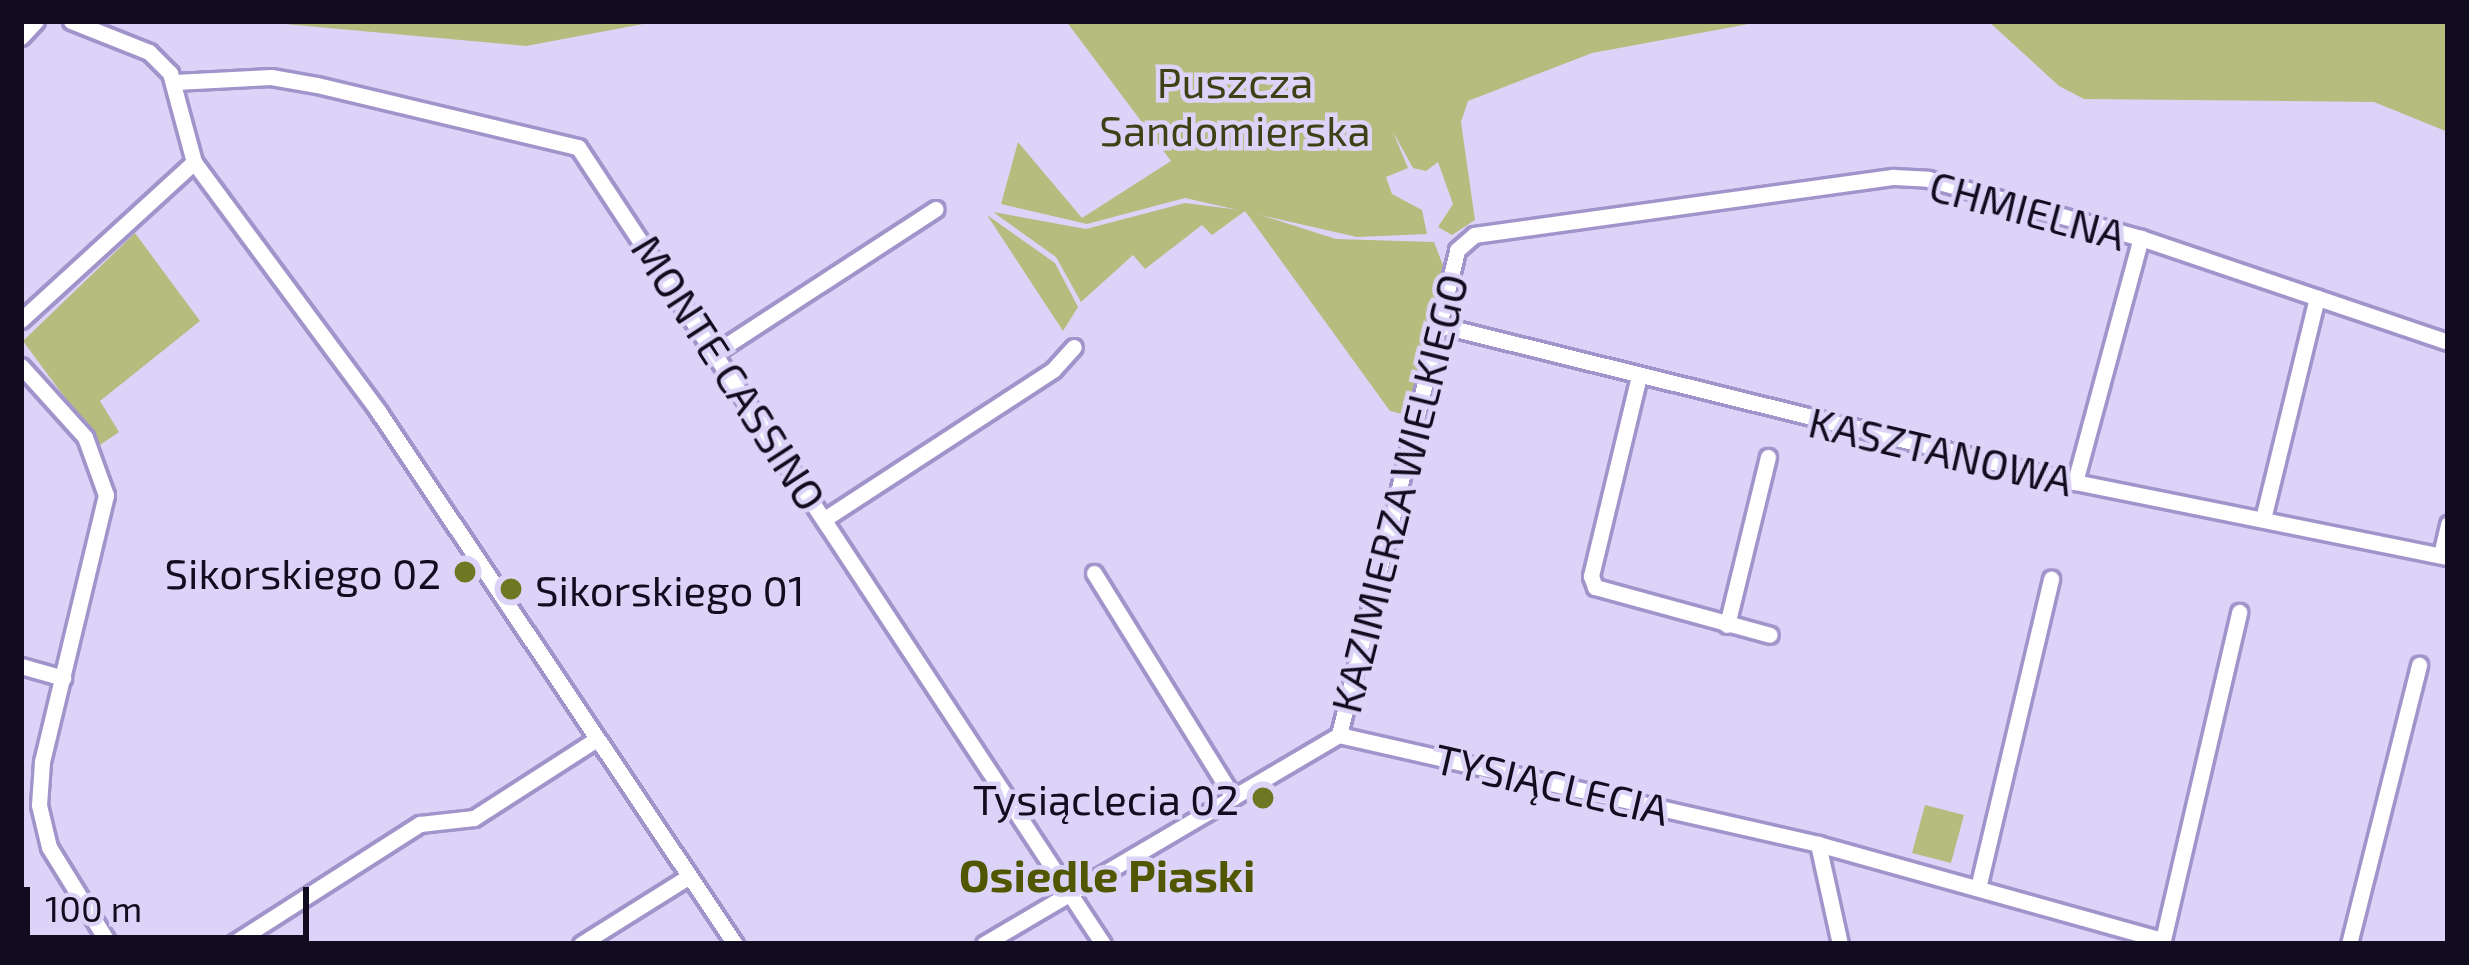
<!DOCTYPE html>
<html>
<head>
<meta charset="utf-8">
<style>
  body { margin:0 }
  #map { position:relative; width:2469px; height:965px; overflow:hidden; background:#dcd4f8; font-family:"Exo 2",sans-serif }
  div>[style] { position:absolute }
  .green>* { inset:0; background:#b4bc7e }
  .roads { filter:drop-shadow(3px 0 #a194cb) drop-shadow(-3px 0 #a194cb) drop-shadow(0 3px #a194cb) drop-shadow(0 -3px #a194cb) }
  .minor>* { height:15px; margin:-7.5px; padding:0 7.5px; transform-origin:7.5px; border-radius:7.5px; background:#fff }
  .dots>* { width:33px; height:33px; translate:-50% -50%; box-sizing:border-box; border:6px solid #dcd4f8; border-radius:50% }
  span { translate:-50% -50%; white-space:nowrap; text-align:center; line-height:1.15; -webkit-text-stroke:9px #dcd4f8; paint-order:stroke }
  .park-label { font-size:42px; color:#3c4116 }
  .street-label { font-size:42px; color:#110c1f }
  .poi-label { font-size:42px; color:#110c1f }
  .right { translate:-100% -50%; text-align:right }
  .left { translate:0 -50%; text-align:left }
  .neighbourhood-label { font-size:45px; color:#505700; font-weight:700 }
  .frame { position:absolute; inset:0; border:24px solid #110c1f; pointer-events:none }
  .scale { position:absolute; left:24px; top:887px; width:285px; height:54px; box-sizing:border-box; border:6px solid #110c1f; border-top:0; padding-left:15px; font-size:36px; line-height:42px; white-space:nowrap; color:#110c1f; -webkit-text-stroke:9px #dcd4f8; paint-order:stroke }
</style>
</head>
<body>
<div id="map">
  <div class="green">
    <i style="clip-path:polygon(251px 21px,659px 21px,526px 46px)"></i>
    <i style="clip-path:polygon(1066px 21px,1765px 21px,1592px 53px,1468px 101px,1461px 122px,1475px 220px,1452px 235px,1438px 227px,1453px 204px,1438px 162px,1426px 171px,1413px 168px,1393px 132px,1408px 168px,1386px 177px,1392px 194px,1422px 210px,1427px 234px,1357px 237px,1185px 198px,1087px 224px,1001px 204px,1018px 142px,1082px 218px,1171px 161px)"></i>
    <i style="clip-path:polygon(1988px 21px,2448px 21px,2448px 132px,2374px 102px,2084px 99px,2059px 86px)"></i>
    <i style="clip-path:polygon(1185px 203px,1248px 211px,1336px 239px,1434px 242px,1444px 268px,1410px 416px,1390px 411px,1245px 211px,1212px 235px,1202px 225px,1145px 269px,1133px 255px,1081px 302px,1056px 257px,993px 212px,1086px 229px)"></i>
    <i style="clip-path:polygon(987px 215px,1055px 263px,1078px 307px,1063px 331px)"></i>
    <i style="clip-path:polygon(135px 233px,200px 321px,100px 401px,119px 432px,100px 445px,23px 341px)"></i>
    <i style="clip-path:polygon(1925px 805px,1964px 815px,1951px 863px,1912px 853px)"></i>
  </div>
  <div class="roads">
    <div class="minor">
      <i style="left:71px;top:21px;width:84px;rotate:21.7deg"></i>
      <i style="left:149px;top:52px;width:30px;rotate:45deg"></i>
      <i style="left:170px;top:73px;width:92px;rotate:74.9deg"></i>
      <i style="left:194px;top:162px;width:310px;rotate:53.5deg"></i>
      <i style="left:378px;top:411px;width:642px;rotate:56.19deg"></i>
      <i style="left:21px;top:37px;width:22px;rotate:-47deg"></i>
      <i style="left:175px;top:82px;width:96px;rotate:-3deg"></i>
      <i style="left:271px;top:77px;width:47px;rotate:9.9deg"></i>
      <i style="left:317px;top:85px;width:268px;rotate:13.4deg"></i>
      <i style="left:578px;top:147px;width:954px;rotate:56.63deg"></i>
      <i style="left:21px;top:320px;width:234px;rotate:-42.4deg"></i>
      <i style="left:1439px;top:325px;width:655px;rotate:13.87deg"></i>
      <i style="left:2075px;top:482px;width:380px;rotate:11.4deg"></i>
      <i style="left:716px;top:352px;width:262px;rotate:-33.1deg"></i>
      <i style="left:21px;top:366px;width:96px;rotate:48deg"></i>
      <i style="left:85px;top:437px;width:62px;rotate:70.1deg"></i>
      <i style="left:106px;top:495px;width:275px;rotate:103.5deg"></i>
      <i style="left:42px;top:762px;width:43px;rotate:94deg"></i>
      <i style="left:39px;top:805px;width:43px;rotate:76.6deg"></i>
      <i style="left:49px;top:847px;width:114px;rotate:58.3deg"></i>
      <i style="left:1639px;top:376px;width:206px;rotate:103.5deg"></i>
      <i style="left:1591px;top:576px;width:12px;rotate:70deg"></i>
      <i style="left:1595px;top:587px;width:181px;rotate:15.3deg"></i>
      <i style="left:2075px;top:482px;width:253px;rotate:-74.9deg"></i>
      <i style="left:826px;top:518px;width:271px;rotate:-33.1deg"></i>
      <i style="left:1053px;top:370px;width:31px;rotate:-48deg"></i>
      <i style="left:2263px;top:519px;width:228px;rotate:-76.3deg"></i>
      <i style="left:2441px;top:555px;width:32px;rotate:-77deg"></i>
      <i style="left:1094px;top:573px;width:264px;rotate:58.2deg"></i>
      <i style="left:1727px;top:625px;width:173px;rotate:-76.3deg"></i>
      <i style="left:21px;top:666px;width:44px;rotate:15.9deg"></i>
      <i style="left:1339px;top:735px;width:499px;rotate:-76.3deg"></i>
      <i style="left:1457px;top:250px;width:23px;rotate:-41deg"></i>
      <i style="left:1474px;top:235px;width:424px;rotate:-7.9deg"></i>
      <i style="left:1894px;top:177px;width:34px;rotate:3deg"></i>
      <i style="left:1928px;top:179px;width:221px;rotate:15.5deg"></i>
      <i style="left:2141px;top:238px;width:324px;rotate:18.7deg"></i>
      <i style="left:1818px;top:844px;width:102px;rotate:77.6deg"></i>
      <i style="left:1978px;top:888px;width:318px;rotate:-76.7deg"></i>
      <i style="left:232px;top:944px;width:223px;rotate:-32.6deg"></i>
      <i style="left:420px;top:824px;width:54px;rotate:-6.3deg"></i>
      <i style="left:474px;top:818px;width:144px;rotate:-32.8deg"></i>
      <i style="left:581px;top:944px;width:126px;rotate:-32.1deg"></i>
      <i style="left:984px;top:944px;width:412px;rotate:-30.5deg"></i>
      <i style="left:1339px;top:735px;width:491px;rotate:12.8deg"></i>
      <i style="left:1818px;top:844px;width:357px;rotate:15.6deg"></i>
      <i style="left:2162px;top:944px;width:341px;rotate:-76.9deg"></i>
      <i style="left:2349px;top:944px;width:288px;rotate:-75.9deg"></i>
    </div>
  </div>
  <div class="dots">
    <i style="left:465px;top:572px;background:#6e7721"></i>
    <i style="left:511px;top:589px;background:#6e7721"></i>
    <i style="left:1263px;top:798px;background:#6e7721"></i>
  </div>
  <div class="park-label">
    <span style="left:1235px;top:105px">Puszcza<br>Sandomierska</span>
  </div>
  <div class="street-label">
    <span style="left:2028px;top:209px;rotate:15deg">CHMIELNA</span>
    <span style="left:730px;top:372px;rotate:57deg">MONTE CASSINO</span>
    <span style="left:1941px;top:450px;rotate:13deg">KASZTANOWA</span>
    <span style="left:1398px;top:493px;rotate:-76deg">KAZIMIERZA WIELKIEGO</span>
    <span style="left:1552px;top:783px;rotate:13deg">TYSIĄCLECIA</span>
  </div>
  <div class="poi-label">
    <span class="right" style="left:441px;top:572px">Sikorskiego 02</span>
    <span class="left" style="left:535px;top:589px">Sikorskiego 01</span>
    <span class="right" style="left:1239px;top:798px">Tysiąclecia 02</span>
  </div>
  <div class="neighbourhood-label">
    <span style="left:1107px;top:875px">Osiedle Piaski</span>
  </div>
  <div class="frame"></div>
  <div class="scale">100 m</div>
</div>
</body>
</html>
